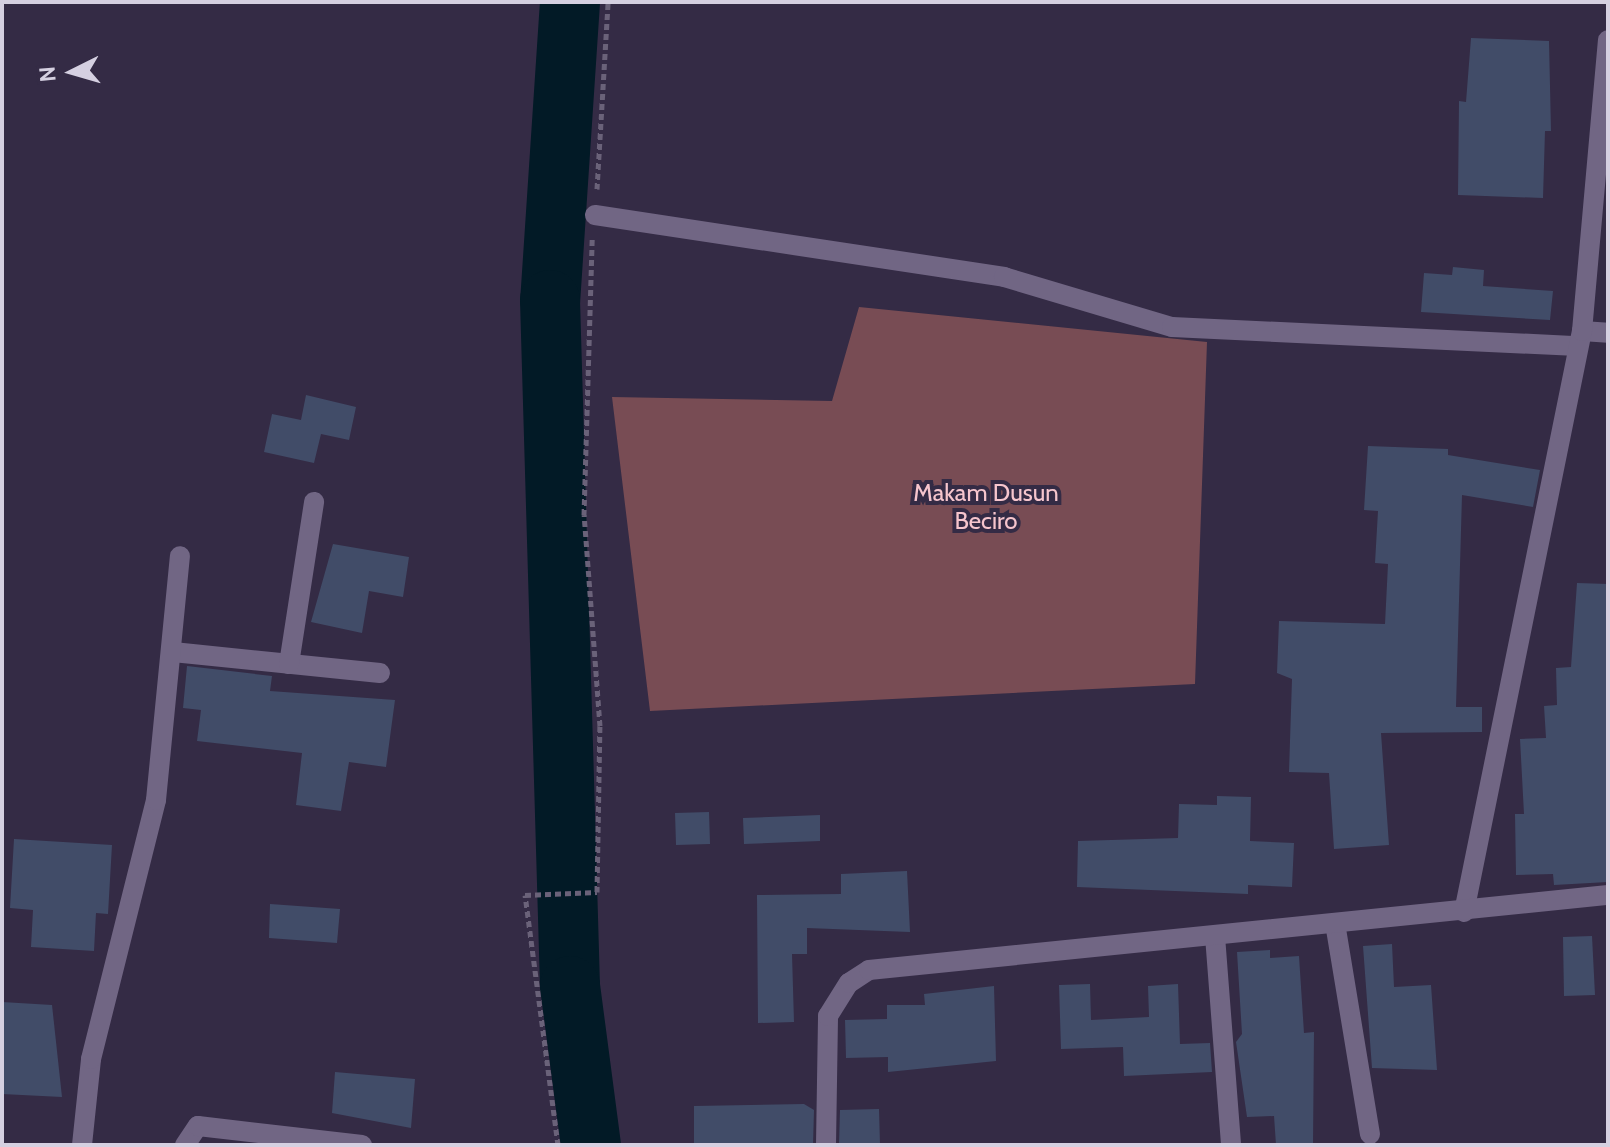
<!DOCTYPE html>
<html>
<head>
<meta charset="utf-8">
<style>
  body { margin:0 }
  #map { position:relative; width:1610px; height:1147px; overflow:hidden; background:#342b45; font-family:Cabin,sans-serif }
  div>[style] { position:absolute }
  .green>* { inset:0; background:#784c54 }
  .river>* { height:60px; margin:-30px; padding:0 30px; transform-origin:30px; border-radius:30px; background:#021a26 }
  .building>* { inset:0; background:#414c68 }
  .path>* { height:5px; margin-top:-2.5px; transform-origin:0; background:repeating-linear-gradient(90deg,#6a6279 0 6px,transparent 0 10px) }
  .minor>* { height:20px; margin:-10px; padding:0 10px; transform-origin:10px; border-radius:10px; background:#716684 }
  span { translate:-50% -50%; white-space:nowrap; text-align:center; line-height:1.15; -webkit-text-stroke:8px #342b45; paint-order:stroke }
  .park-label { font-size:24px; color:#f6c5cd }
  .frame { position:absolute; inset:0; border:4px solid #d5d0e1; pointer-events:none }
  .north { position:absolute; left:32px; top:32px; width:80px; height:80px; -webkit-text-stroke:6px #342b45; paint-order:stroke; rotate:265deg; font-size:22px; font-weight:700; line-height:32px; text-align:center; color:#d5d0e1 }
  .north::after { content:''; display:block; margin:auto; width:28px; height:36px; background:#d5d0e1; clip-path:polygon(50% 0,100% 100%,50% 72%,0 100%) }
</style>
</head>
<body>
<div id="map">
  <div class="green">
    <i style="clip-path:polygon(859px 307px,1207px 342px,1195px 684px,650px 711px,612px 397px,832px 401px)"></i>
  </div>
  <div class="river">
    <i style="left:570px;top:2px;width:299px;rotate:93.8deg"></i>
    <i style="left:550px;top:300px;width:686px;rotate:88.33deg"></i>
    <i style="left:570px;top:986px;width:160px;rotate:82.5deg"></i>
  </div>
  <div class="building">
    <i style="clip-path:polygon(1471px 38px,1549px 41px,1551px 131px,1545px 131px,1543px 198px,1458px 195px,1459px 101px,1466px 102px)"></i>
    <i style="clip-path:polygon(1453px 267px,1484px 270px,1483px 286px,1553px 291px,1550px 320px,1421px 312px,1424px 273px,1452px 275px)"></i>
    <i style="clip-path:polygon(306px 395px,356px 407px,349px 440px,321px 434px,314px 463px,264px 452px,272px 414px,301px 420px)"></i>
    <i style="clip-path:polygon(1368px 446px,1448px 449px,1448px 455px,1540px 470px,1533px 507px,1462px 495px,1456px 707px,1482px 707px,1482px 732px,1381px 733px,1389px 845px,1334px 849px,1329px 773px,1289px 772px,1292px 679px,1277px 673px,1279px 621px,1385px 624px,1388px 564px,1375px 563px,1378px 511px,1364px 510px)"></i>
    <i style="clip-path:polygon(333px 544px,409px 557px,403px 597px,369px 591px,362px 633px,311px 622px)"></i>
    <i style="clip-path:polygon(1577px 583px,1608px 584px,1608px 882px,1554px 885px,1553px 874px,1516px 875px,1515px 814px,1524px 814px,1520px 739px,1546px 738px,1544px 706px,1557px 705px,1556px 668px,1571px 667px)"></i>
    <i style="clip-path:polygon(187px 666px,272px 676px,270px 691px,395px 700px,386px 767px,349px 762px,341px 811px,296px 805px,302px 753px,197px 741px,201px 710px,183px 708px)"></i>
    <i style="clip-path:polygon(1217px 796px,1251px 797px,1250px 841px,1294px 843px,1292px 887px,1248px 885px,1248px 894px,1077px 887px,1078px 841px,1178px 838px,1179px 804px,1217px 805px)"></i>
    <i style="clip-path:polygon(709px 812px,710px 844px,676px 845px,675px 813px)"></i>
    <i style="clip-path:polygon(820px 815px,820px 841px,744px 844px,743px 818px)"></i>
    <i style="clip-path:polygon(14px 839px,112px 845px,108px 914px,96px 913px,94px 951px,31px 947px,33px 910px,10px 908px)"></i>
    <i style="clip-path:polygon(907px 871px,910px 932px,807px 928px,807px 954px,792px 954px,794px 1022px,758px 1023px,757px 895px,841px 894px,841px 874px)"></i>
    <i style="clip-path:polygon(270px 904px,340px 909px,337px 943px,269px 938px)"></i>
    <i style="clip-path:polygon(1592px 936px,1595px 995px,1564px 996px,1563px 937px)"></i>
    <i style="clip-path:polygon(1392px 944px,1394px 987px,1431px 985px,1437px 1070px,1372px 1068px,1363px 946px)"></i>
    <i style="clip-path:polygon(1270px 950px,1270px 958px,1299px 956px,1304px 1033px,1314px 1032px,1313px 1145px,1276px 1145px,1274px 1116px,1247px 1117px,1236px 1042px,1242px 1034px,1237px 952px)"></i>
    <i style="clip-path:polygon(1090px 984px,1091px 1020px,1149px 1017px,1148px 986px,1178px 984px,1180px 1044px,1210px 1043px,1212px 1072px,1124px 1076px,1123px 1047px,1061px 1049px,1059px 985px)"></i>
    <i style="clip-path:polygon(994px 986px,996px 1061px,888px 1072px,888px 1057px,846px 1058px,845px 1020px,887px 1019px,887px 1005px,925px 1005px,924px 994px)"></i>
    <i style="clip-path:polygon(2px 1002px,52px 1005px,62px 1097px,2px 1094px)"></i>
    <i style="clip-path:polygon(335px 1072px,415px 1079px,411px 1128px,332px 1113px)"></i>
    <i style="clip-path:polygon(804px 1104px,814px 1110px,813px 1145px,694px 1145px,694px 1106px)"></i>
    <i style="clip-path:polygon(879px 1109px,880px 1145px,839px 1145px,840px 1110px)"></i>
  </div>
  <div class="path">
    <i style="left:597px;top:189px;width:187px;rotate:-86.6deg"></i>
    <i style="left:558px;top:1145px;width:252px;rotate:-97.5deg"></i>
    <i style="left:525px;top:895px;width:72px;rotate:-2.4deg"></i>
    <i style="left:597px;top:892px;width:166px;rotate:-89deg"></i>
    <i style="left:600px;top:726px;width:212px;rotate:-94.3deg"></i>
    <i style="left:584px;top:515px;width:277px;rotate:-88.3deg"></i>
  </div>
  <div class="minor">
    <i style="left:595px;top:215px;width:414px;rotate:8.6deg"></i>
    <i style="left:1004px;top:277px;width:175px;rotate:16.6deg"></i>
    <i style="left:1172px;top:327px;width:406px;rotate:2.7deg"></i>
    <i style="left:1582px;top:331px;width:26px;rotate:4deg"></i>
    <i style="left:173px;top:652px;width:208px;rotate:5.8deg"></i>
    <i style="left:289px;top:664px;width:164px;rotate:-81.2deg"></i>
    <i style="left:1464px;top:912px;width:593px;rotate:-78.52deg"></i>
    <i style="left:1582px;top:331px;width:292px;rotate:-84.9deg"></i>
    <i style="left:1335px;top:923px;width:214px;rotate:80.6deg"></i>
    <i style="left:1215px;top:936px;width:210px;rotate:85.6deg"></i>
    <i style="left:82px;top:1145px;width:86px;rotate:-84deg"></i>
    <i style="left:91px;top:1059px;width:267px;rotate:-75.9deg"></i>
    <i style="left:156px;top:800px;width:245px;rotate:-84.4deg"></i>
    <i style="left:185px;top:1145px;width:23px;rotate:-56deg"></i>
    <i style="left:198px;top:1126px;width:165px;rotate:6.6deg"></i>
    <i style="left:826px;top:1145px;width:129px;rotate:-89.1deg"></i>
    <i style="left:828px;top:1016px;width:39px;rotate:-58deg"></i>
    <i style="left:849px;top:983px;width:24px;rotate:-33deg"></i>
    <i style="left:869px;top:970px;width:743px;rotate:-5.8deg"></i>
  </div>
  <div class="park-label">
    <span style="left:986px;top:507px">Makam Dusun<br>Beciro</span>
  </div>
  <div class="frame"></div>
  <div class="north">N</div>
</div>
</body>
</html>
